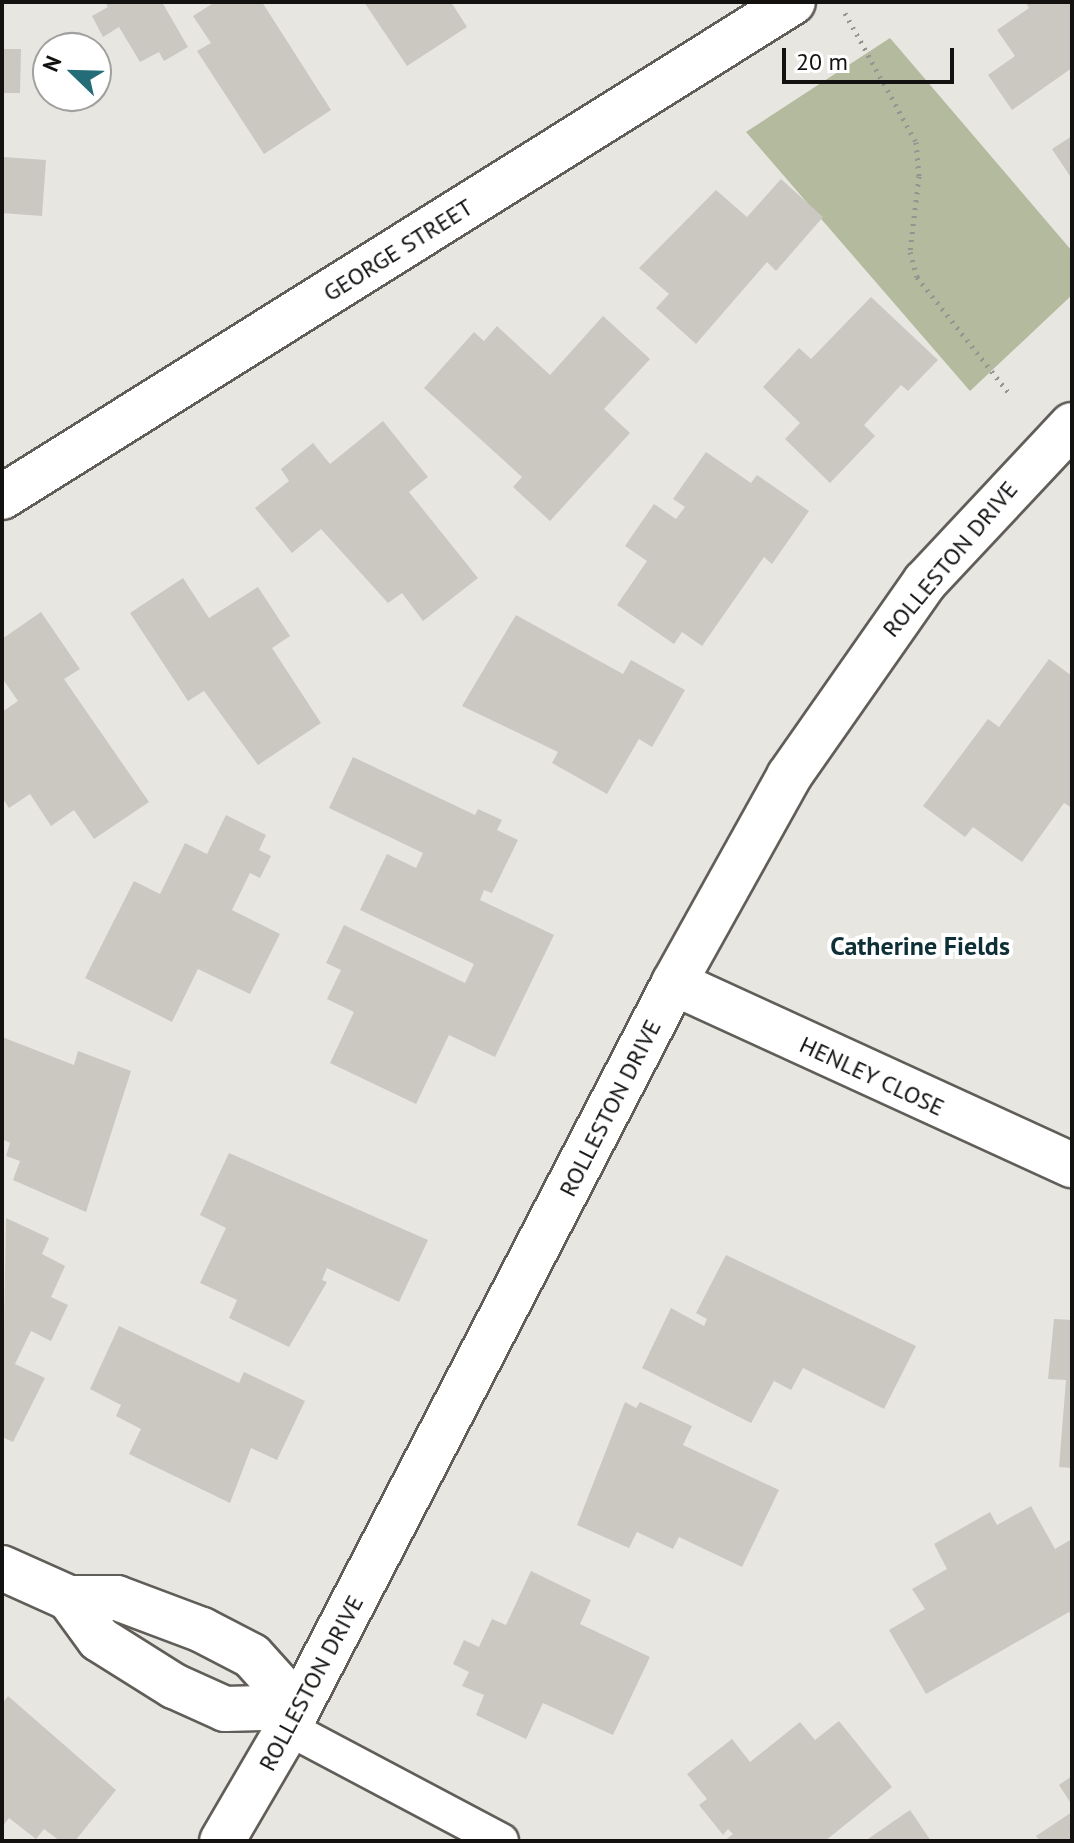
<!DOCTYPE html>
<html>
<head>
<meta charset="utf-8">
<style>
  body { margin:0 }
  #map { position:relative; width:1074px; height:1843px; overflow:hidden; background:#e8e6e0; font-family:"PT Sans",sans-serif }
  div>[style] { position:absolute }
  .green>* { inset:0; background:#b3ba9d }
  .building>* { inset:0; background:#cbc8c2 }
  .path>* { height:5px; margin-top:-2.5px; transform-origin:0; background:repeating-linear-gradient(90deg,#969490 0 2px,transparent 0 8px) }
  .roads { filter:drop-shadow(2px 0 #615e59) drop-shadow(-2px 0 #615e59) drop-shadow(0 2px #615e59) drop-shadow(0 -2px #615e59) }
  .lane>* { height:34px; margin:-17px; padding:0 17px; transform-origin:17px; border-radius:17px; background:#fff }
  .street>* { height:44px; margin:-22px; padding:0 22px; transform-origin:22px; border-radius:22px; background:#fff }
  .secondary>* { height:44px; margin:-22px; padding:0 22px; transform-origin:22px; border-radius:22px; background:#fff }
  span { translate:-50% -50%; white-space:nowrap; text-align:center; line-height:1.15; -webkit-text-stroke:8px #fff; paint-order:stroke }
  .street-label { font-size:24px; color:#131210 }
  .neighbourhood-label { font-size:26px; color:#0d2f35; font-weight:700 }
  .frame { position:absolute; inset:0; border:4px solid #131210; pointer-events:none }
  .north { position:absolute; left:32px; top:32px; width:80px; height:80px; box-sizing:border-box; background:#fff; border:2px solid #a1a09f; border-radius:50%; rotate:293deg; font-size:22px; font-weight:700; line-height:32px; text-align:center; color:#131210 }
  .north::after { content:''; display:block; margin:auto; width:28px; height:36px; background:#256c79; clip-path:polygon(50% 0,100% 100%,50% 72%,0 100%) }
  .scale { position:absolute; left:782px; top:48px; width:172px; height:36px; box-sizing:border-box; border:4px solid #131210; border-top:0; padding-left:10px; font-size:24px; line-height:28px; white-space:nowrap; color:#131210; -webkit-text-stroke:6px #fff; paint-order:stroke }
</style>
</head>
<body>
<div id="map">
  <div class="green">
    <i style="clip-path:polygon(890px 38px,1072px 251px,1072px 295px,970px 391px,746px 132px)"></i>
  </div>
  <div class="building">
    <i style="clip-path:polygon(105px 2px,162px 2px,188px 47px,164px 61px,159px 52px,140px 62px,119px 27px,103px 37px,92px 16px,108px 7px)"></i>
    <i style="clip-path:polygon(215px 2px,262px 2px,331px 110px,264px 154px,197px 51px,211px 43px,193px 16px)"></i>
    <i style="clip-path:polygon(364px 2px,451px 2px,467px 27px,407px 66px)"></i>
    <i style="clip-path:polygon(1025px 2px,1072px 2px,1072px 68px,1012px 110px,988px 75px,1015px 56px,997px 30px,1029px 8px)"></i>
    <i style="clip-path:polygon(2px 49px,21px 49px,20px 93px,2px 93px)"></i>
    <i style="clip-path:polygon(1072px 136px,1072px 179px,1052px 149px)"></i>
    <i style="clip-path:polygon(3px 157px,46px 160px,42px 216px,2px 213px)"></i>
    <i style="clip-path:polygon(781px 179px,823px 217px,776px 271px,767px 262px,696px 344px,656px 308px,669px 294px,639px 268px,716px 190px,747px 217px)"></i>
    <i style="clip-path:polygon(871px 297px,938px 360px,908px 391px,901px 385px,864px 425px,875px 436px,830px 483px,785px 439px,800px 423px,763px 387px,799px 348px,811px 359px)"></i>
    <i style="clip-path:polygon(603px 316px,650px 359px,604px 409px,630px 433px,550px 521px,513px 487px,522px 477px,424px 388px,474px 332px,484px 341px,497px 326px,550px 375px)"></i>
    <i style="clip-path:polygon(383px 421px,428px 477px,409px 492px,478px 578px,423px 621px,402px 593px,388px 603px,321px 529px,292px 553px,255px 508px,289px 481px,281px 469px,313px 443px,330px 464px)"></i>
    <i style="clip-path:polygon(706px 452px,751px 483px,757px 475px,809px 511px,772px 564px,764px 557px,702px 646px,682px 632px,674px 644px,617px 605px,647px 561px,625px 546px,654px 504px,676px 519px,685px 507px,673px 499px)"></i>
    <i style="clip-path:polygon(183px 578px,209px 618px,258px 587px,290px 636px,272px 648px,321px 723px,258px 765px,204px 691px,188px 701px,130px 613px)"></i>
    <i style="clip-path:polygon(41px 612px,80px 669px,64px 679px,149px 802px,94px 839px,74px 810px,51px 826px,30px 794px,9px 808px,2px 797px,2px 712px,18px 701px,2px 678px,2px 639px)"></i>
    <i style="clip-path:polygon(516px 615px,623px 674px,631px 660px,685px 690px,652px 747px,639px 739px,607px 794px,552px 763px,558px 752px,462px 706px)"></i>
    <i style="clip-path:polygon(1049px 659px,1072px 676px,1072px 808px,1064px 803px,1022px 862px,973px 827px,965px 837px,923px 806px,988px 719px,999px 727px)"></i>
    <i style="clip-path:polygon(353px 757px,475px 815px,478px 809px,502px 820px,497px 830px,518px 840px,492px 893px,484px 890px,480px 900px,554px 935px,495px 1057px,449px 1035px,416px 1104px,330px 1063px,354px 1012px,327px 999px,341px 970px,326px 963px,344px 925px,465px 983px,474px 964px,360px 910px,387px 854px,416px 868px,423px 853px,329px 808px)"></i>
    <i style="clip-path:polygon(226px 815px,266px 835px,259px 850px,271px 856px,260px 878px,250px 873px,232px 910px,280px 934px,250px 994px,198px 969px,172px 1022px,85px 978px,134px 881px,160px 894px,185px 843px,207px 854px)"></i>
    <i style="clip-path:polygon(2px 1037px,74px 1065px,78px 1051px,131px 1071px,86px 1212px,13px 1180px,20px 1161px,6px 1156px,10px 1143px,2px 1139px)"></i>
    <i style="clip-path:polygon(229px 1153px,428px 1240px,399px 1302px,327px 1268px,322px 1280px,327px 1282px,289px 1347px,229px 1318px,237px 1300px,200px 1283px,226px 1228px,200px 1215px)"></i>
    <i style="clip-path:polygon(6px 1218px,49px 1238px,42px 1254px,65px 1266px,51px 1297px,68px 1305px,51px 1341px,31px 1331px,15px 1364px,45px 1378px,13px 1442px,2px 1437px)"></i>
    <i style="clip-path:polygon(726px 1255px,916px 1346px,884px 1409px,803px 1368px,791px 1390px,774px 1381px,751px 1423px,642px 1368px,671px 1308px,704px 1326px,707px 1319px,696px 1313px)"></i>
    <i style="clip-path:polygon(1054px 1319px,1072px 1320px,1072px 1468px,1059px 1467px,1066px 1380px,1048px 1379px)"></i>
    <i style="clip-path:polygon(119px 1326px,239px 1383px,244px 1372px,305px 1401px,277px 1460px,251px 1448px,230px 1503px,129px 1454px,141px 1429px,116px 1416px,121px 1405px,90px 1389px)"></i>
    <i style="clip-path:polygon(625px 1402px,636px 1408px,640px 1402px,692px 1426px,683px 1445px,779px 1490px,742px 1567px,679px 1537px,673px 1549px,637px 1532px,629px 1548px,577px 1525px)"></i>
    <i style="clip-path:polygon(1031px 1506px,1055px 1549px,1072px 1539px,1072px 1616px,1069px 1612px,926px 1694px,889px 1630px,925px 1609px,912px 1589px,947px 1569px,934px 1544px,990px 1512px,997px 1525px)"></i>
    <i style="clip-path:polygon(531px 1571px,591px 1600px,580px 1624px,650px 1657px,613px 1735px,543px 1703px,526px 1739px,476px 1715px,484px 1695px,462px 1686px,469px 1672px,453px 1664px,464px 1640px,479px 1647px,492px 1619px,506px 1625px)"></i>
    <i style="clip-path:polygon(8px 1696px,116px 1790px,75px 1841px,60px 1841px,44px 1829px,36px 1839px,9px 1818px,2px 1827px,2px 1704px)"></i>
    <i style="clip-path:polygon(839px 1721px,892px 1787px,825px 1841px,724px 1841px,733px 1834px,728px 1829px,723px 1835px,699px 1805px,707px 1799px,687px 1774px,732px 1739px,750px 1762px,800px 1722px,815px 1740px)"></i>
    <i style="clip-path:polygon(1072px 1776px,1072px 1805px,1059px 1785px)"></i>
    <i style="clip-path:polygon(910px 1810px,931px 1841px,865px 1841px)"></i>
    <i style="clip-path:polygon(1072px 1812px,1072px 1841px,1040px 1841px,1036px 1836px)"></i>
  </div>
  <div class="path">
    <i style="left:845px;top:13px;width:147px;rotate:61.2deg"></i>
    <i style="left:916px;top:142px;width:34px;rotate:85deg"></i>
    <i style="left:919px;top:176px;width:77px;rotate:96.8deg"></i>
    <i style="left:910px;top:252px;width:26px;rotate:74deg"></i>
    <i style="left:917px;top:277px;width:147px;rotate:51.6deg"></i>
  </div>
  <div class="roads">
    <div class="lane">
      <i style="left:288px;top:1728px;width:241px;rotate:27.9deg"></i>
    </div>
    <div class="street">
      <i style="left:2px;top:497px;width:933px;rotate:-32.04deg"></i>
      <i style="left:674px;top:983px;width:438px;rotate:24.6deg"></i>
      <i style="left:2px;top:1568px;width:73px;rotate:24.1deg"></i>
      <i style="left:69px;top:1598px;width:48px"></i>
      <i style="left:117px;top:1598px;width:91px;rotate:20.6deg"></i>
      <i style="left:202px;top:1630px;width:56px;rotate:27.5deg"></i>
      <i style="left:252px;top:1656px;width:69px;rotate:48deg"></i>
      <i style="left:69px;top:1598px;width:51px;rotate:53.8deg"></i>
      <i style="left:99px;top:1639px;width:89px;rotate:32.1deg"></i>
      <i style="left:174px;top:1686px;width:56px;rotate:24.3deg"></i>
      <i style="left:225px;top:1709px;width:73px;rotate:-1.6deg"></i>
    </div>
    <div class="secondary">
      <i style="left:222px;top:1841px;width:131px;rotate:-59.7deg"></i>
      <i style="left:288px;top:1728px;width:839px;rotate:-62.61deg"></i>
      <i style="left:674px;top:983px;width:237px;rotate:-60.9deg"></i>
      <i style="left:789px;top:776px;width:237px;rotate:-55deg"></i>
      <i style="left:925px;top:582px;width:215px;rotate:-46.9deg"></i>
    </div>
  </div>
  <div class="street-label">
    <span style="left:398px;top:250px;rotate:-32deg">GEORGE STREET</span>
    <span style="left:950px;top:559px;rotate:-50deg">ROLLESTON DRIVE</span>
    <span style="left:872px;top:1076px;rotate:25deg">HENLEY CLOSE</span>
    <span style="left:610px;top:1108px;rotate:-63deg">ROLLESTON DRIVE</span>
    <span style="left:311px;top:1683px;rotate:-62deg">ROLLESTON DRIVE</span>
  </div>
  <div class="neighbourhood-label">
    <span style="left:920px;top:946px">Catherine Fields</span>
  </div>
  <div class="frame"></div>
  <div class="north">N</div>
  <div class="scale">20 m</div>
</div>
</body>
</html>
